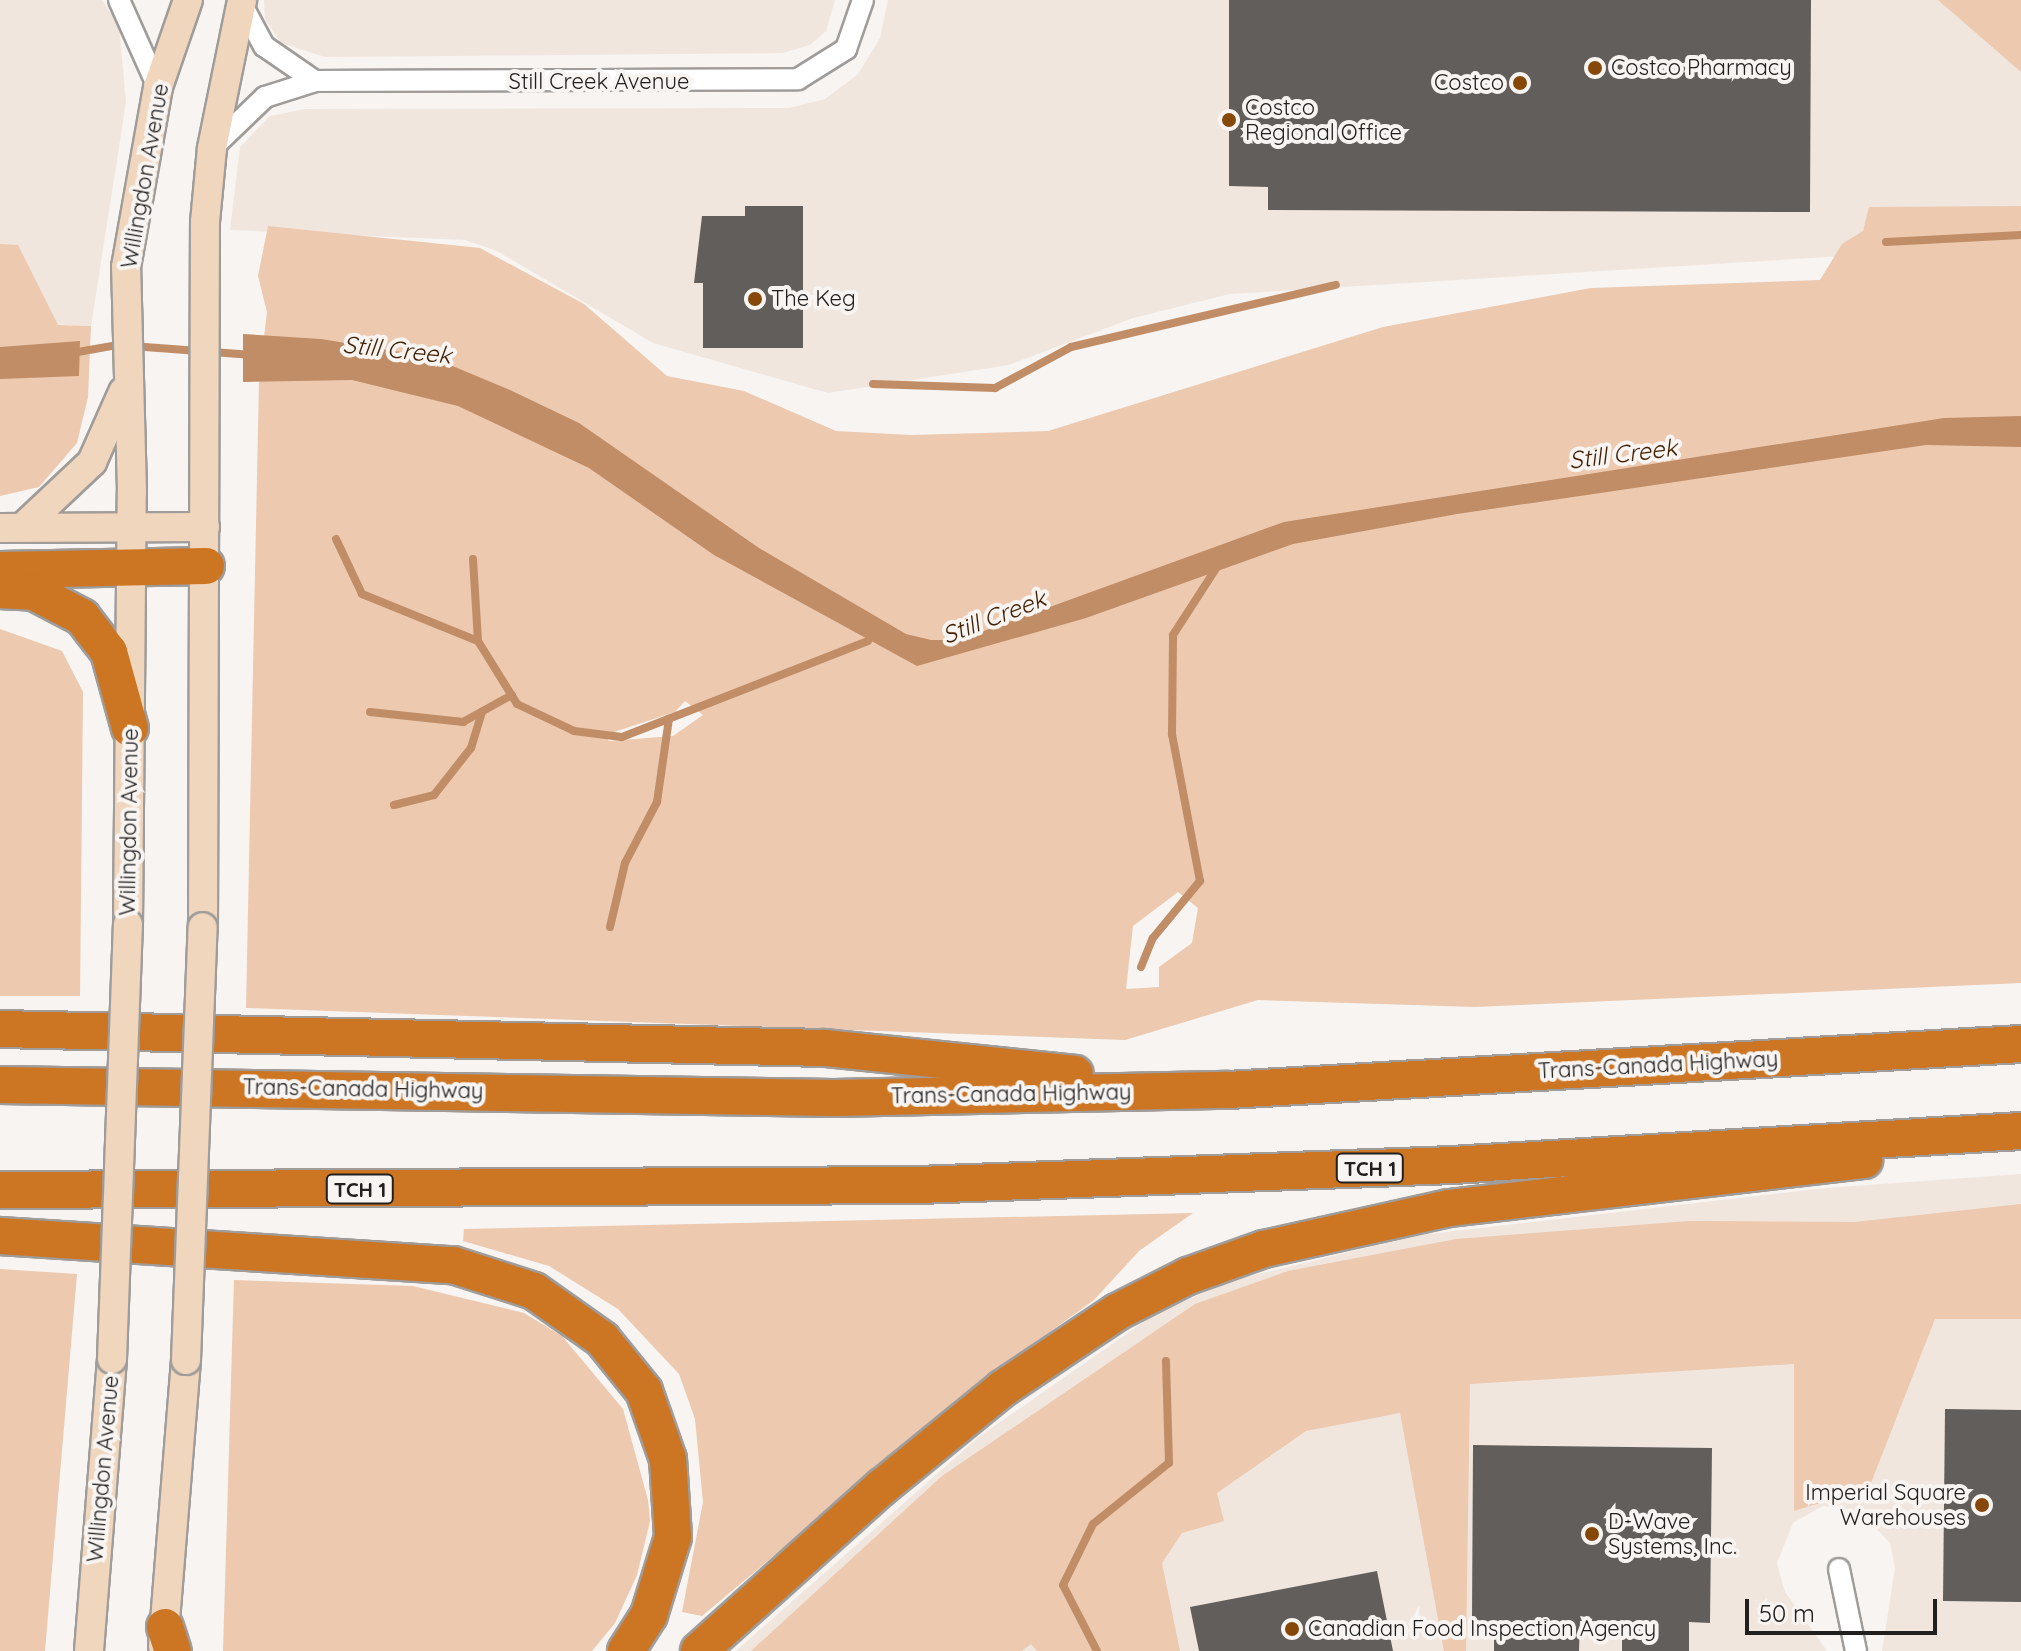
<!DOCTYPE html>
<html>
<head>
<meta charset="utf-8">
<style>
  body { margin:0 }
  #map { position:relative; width:2021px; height:1651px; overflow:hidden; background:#f7f4f2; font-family:Quicksand,sans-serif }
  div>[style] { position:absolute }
  .built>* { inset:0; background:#f0e6de }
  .green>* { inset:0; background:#ecc9af }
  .water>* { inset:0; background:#c08d66 }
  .stream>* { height:8px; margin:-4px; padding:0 4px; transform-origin:4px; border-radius:4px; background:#c08d66 }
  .building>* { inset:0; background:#615e5c }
  .roads { filter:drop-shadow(2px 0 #9f9c9a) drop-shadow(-2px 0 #9f9c9a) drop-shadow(0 2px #9f9c9a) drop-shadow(0 -2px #9f9c9a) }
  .minor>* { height:20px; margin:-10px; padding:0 10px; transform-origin:10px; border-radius:10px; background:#fff }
  .secondary>* { height:28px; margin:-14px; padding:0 14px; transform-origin:14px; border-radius:14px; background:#f0d6bd }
  .motorway>* { height:36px; margin:-18px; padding:0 18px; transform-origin:18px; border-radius:18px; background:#cc7522 }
  .bridges { filter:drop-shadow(2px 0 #9f9c9a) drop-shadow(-2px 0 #9f9c9a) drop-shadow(0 2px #9f9c9a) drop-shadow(0 -2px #9f9c9a) }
  .secondary-bridge>* { height:28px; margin:-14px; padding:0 14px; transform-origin:14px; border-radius:14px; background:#f0d6bd }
  .dots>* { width:22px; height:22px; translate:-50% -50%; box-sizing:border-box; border:4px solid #f7f4f2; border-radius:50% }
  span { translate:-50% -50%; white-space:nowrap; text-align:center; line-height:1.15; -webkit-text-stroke:8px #f7f4f2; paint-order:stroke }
  .shield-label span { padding:2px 6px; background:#f7f4f2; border:2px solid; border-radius:6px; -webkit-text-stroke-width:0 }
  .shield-label { font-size:20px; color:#21201f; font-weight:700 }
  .poi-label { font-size:22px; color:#21201f }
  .left { translate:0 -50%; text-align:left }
  .right { translate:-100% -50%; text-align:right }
  .street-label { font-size:22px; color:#21201f }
  .water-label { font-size:24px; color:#411f00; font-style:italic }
  .scale { position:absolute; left:1745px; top:1599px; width:192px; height:36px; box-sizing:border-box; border:4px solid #21201f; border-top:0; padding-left:10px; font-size:24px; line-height:28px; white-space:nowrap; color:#21201f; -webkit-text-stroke:6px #f7f4f2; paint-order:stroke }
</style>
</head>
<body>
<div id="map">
  <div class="built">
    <i style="clip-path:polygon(0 0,102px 0,119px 26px,126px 102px,91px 326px,0 322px)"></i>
    <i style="clip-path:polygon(264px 0,835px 0,826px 31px,810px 45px,783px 53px,325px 57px,281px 43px,265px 19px)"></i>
    <i style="clip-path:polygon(888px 0,1966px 0,2021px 48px,2021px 225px,1860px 255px,1230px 294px,1133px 318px,1009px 365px,828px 393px,653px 343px,497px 251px,465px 240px,230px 230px,240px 147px,270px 116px,305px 109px,789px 108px,825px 99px,858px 74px,880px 38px)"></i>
    <i style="clip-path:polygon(2021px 1174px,2021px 1651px,1882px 1651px,1895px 1568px,1890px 1543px,1859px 1511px,1823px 1506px,1793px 1523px,1777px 1563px,1785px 1592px,1827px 1651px,736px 1651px,980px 1436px,1155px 1314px,1234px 1280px,1420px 1235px,1826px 1188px)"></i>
  </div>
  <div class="green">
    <i style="clip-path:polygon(1938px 0,2021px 0,2021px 72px)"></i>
    <i style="clip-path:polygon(evenodd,2021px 206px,2021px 983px,1475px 1007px,1258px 1000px,1125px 1040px,246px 1008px,259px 380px,267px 312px,258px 276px,268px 226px,480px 248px,584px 304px,667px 376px,744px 391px,836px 431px,911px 435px,1048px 431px,1383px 327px,1591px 288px,1820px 280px,1842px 244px,1863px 231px,1869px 207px,2021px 206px,685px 701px,703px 715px,673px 736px,608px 741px,611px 733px,675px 712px,685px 701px,2021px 206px,1178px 892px,1198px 908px,1192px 943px,1159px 967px,1159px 987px,1126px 989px,1133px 926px,1178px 892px)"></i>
    <i style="clip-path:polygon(0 244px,18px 245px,58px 325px,91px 326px,88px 397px,77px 443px,39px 487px,0 496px)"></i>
    <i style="clip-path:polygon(0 629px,62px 651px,83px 692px,80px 996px,0 996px)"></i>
    <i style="clip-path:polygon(2021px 1204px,2021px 1319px,1935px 1319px,1869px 1488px,1794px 1511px,1794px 1364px,1470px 1384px,1466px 1651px,1444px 1651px,1400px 1413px,1306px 1431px,1217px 1493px,1224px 1521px,1182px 1533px,1162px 1563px,1180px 1651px,1037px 1651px,1031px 1644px,1022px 1651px,751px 1651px,942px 1476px,1195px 1304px,1288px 1271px,1456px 1239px,1689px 1221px,1854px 1222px)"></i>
    <i style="clip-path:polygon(1193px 1213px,1139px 1251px,1094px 1300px,983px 1380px,702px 1616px,682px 1612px,703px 1502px,695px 1419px,679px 1374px,618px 1309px,549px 1266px,463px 1241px,464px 1229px)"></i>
    <i style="clip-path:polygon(0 1269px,77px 1274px,45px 1651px,0 1651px)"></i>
    <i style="clip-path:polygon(234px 1280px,413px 1286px,524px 1313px,562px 1336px,623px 1409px,648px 1500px,650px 1521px,637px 1575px,615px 1623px,592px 1651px,223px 1651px)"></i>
  </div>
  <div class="water">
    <i style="clip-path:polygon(243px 334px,321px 339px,431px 357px,510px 390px,579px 423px,759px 548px,906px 634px,931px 640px,959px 640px,1284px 522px,1944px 418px,2021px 416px,2021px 447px,1926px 445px,1457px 514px,1293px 544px,1086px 618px,917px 666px,714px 555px,589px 468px,458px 406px,352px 380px,243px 382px)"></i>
    <i style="clip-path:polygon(80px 341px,79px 376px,0 379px,0 347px)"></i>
  </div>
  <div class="stream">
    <i style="left:1886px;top:242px;width:135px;rotate:-3deg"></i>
    <i style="left:72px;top:353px;width:47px;rotate:-9.9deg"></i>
    <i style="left:118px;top:345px;width:135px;rotate:4.2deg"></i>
    <i style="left:873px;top:384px;width:122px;rotate:1.9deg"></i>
    <i style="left:995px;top:388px;width:86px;rotate:-28.3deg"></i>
    <i style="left:1071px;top:347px;width:272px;rotate:-13.2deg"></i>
    <i style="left:336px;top:539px;width:61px;rotate:64.7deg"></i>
    <i style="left:362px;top:594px;width:125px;rotate:22.1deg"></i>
    <i style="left:478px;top:641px;width:74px;rotate:58.2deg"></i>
    <i style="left:517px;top:704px;width:63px;rotate:25.3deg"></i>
    <i style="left:574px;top:731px;width:48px;rotate:7.1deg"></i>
    <i style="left:622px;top:737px;width:264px;rotate:-21.3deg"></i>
    <i style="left:473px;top:559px;width:82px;rotate:86.5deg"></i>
    <i style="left:370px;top:712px;width:94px;rotate:6.1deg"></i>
    <i style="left:463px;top:722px;width:56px;rotate:-28.9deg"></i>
    <i style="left:394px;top:805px;width:41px;rotate:-14deg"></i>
    <i style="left:434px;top:795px;width:60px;rotate:-51.8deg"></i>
    <i style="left:471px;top:748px;width:38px;rotate:-73deg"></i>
    <i style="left:610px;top:927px;width:66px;rotate:-76.8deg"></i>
    <i style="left:625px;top:863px;width:69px;rotate:-62.3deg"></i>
    <i style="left:657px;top:802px;width:84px;rotate:-81.8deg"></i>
    <i style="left:1141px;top:967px;width:31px;rotate:-68deg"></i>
    <i style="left:1153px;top:938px;width:74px;rotate:-50.5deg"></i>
    <i style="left:1200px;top:881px;width:150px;rotate:-100.8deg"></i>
    <i style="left:1172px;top:734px;width:99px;rotate:-89.4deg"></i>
    <i style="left:1173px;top:635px;width:85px;rotate:-57.1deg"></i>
    <i style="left:1097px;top:1651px;width:74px;rotate:-117.3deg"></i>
    <i style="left:1063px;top:1585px;width:68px;rotate:-63.8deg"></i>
    <i style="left:1093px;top:1524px;width:97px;rotate:-38.8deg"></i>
    <i style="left:1169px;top:1463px;width:102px;rotate:-91.7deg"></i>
  </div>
  <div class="building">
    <i style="clip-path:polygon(1229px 0,1811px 0,1810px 212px,1268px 210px,1268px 187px,1229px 186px)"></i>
    <i style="clip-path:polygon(745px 206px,803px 206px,803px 348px,703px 348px,703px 283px,694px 283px,702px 216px,745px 216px)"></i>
    <i style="clip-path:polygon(1945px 1409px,2021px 1410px,2021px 1602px,1943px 1601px)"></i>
    <i style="clip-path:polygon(1473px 1445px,1712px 1448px,1710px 1623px,1689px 1622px,1689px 1651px,1622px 1651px,1622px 1621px,1580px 1621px,1579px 1651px,1494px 1651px,1494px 1622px,1472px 1621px)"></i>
    <i style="clip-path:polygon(1377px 1571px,1393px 1651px,1199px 1651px,1190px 1607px)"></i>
  </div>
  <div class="roads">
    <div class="minor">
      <i style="left:119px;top:0;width:95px;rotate:65.9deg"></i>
      <i style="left:241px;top:3px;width:49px;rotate:61.9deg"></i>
      <i style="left:264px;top:46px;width:62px;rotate:34.5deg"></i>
      <i style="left:212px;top:148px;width:74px;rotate:-43.9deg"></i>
      <i style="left:265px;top:97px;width:52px;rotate:-17.7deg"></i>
      <i style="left:315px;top:81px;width:483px;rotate:-0.2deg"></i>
      <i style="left:798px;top:79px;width:57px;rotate:-32deg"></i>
      <i style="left:846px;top:49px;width:52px;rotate:-70.9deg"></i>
      <i style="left:1839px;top:1569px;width:84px;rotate:78.3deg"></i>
    </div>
    <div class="secondary">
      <i style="left:23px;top:527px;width:95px;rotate:-43.3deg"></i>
      <i style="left:92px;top:462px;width:77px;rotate:-66.1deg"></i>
      <i style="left:0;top:528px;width:205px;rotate:-0.3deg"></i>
      <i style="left:128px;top:924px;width:432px;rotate:-89.5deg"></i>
      <i style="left:132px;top:492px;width:225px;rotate:-91.5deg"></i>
      <i style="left:126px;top:267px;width:183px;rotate:-79.9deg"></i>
      <i style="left:158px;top:87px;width:92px;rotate:-71deg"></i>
      <i style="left:203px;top:927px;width:705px;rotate:-89.84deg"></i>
      <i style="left:205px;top:222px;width:74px;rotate:-84.6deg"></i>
      <i style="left:212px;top:148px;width:151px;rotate:-78.5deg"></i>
      <i style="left:163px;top:1646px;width:287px;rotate:-85.4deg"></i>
      <i style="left:89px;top:1651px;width:293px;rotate:-85.5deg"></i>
    </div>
    <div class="motorway">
      <i style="left:0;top:570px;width:206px;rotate:-1.1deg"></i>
      <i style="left:0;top:590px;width:34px;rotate:3deg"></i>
      <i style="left:34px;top:592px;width:54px;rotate:27.5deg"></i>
      <i style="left:82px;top:617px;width:44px;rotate:52.4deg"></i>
      <i style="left:109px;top:652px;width:79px;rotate:74.6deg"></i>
      <i style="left:0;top:1029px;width:825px;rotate:1.32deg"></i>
      <i style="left:825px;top:1048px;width:251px;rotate:5.9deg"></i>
      <i style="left:0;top:1085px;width:834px;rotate:0.89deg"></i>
      <i style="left:834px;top:1098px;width:394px;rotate:-1.2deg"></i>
      <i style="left:1228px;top:1090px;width:794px;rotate:-3.32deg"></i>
      <i style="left:0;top:1190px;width:918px;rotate:-0.31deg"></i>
      <i style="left:918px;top:1185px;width:534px;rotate:-2.14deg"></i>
      <i style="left:1452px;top:1165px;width:570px;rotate:-3.42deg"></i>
      <i style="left:0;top:1236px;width:454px;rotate:3.7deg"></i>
      <i style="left:453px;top:1265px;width:85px;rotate:17.8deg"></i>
      <i style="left:534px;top:1291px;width:83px;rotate:35.2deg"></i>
      <i style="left:602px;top:1339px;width:67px;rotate:51.1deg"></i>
      <i style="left:644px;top:1391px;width:72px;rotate:70.6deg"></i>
      <i style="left:668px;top:1459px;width:78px;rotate:86.3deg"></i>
      <i style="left:673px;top:1537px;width:82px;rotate:107.1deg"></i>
      <i style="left:649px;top:1615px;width:43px;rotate:122.6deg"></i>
      <i style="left:165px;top:1627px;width:25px;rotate:72deg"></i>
      <i style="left:699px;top:1651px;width:246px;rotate:-41.9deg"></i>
      <i style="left:882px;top:1487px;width:155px;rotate:-39.2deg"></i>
      <i style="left:1002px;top:1389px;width:138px;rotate:-33.8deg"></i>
      <i style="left:1117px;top:1312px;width:80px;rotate:-26.9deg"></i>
      <i style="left:1188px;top:1276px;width:81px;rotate:-19.6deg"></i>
      <i style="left:1264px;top:1249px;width:189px;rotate:-12.5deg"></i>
      <i style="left:1449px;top:1208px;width:418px;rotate:-6.6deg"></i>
    </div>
  </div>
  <div class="bridges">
    <div class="secondary-bridge">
      <i style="left:112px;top:1359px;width:435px;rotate:-87.9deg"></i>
      <i style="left:186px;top:1360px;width:433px;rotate:-87.8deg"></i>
    </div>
  </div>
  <div class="dots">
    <i style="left:1595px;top:68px;background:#864809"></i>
    <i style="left:1520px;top:83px;background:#864809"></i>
    <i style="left:1229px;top:120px;background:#864809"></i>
    <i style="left:755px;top:299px;background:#864809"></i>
    <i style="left:1982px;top:1505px;background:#864809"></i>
    <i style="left:1592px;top:1534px;background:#864809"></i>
    <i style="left:1292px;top:1629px;background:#864809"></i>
  </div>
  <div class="shield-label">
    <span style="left:1370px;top:1168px">TCH 1</span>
    <span style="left:360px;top:1189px">TCH 1</span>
  </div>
  <div class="poi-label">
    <span class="left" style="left:1611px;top:68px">Costco Pharmacy</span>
    <span class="right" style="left:1504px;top:83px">Costco</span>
    <span class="left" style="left:1245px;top:120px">Costco<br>Regional Office</span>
    <span class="left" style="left:771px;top:299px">The Keg</span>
    <span class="right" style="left:1966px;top:1505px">Imperial Square<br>Warehouses</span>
    <span class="left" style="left:1608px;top:1534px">D-Wave<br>Systems, Inc.</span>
    <span class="left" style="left:1308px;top:1629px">Canadian Food Inspection Agency</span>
  </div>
  <div class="street-label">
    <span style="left:599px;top:82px">Still Creek Avenue</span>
    <span style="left:145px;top:176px;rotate:-80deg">Willingdon Avenue</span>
    <span style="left:129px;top:822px;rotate:-89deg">Willingdon Avenue</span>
    <span style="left:1658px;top:1065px;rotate:-3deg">Trans-Canada Highway</span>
    <span style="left:363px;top:1089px;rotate:1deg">Trans-Canada Highway</span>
    <span style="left:1011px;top:1094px;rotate:-1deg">Trans-Canada Highway</span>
    <span style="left:103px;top:1469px;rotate:-85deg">Willingdon Avenue</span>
  </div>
  <div class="water-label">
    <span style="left:397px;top:350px;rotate:6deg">Still Creek</span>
    <span style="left:1623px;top:454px;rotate:-7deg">Still Creek</span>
    <span style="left:994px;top:617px;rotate:-21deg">Still Creek</span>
  </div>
  <div class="scale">50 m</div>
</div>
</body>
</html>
